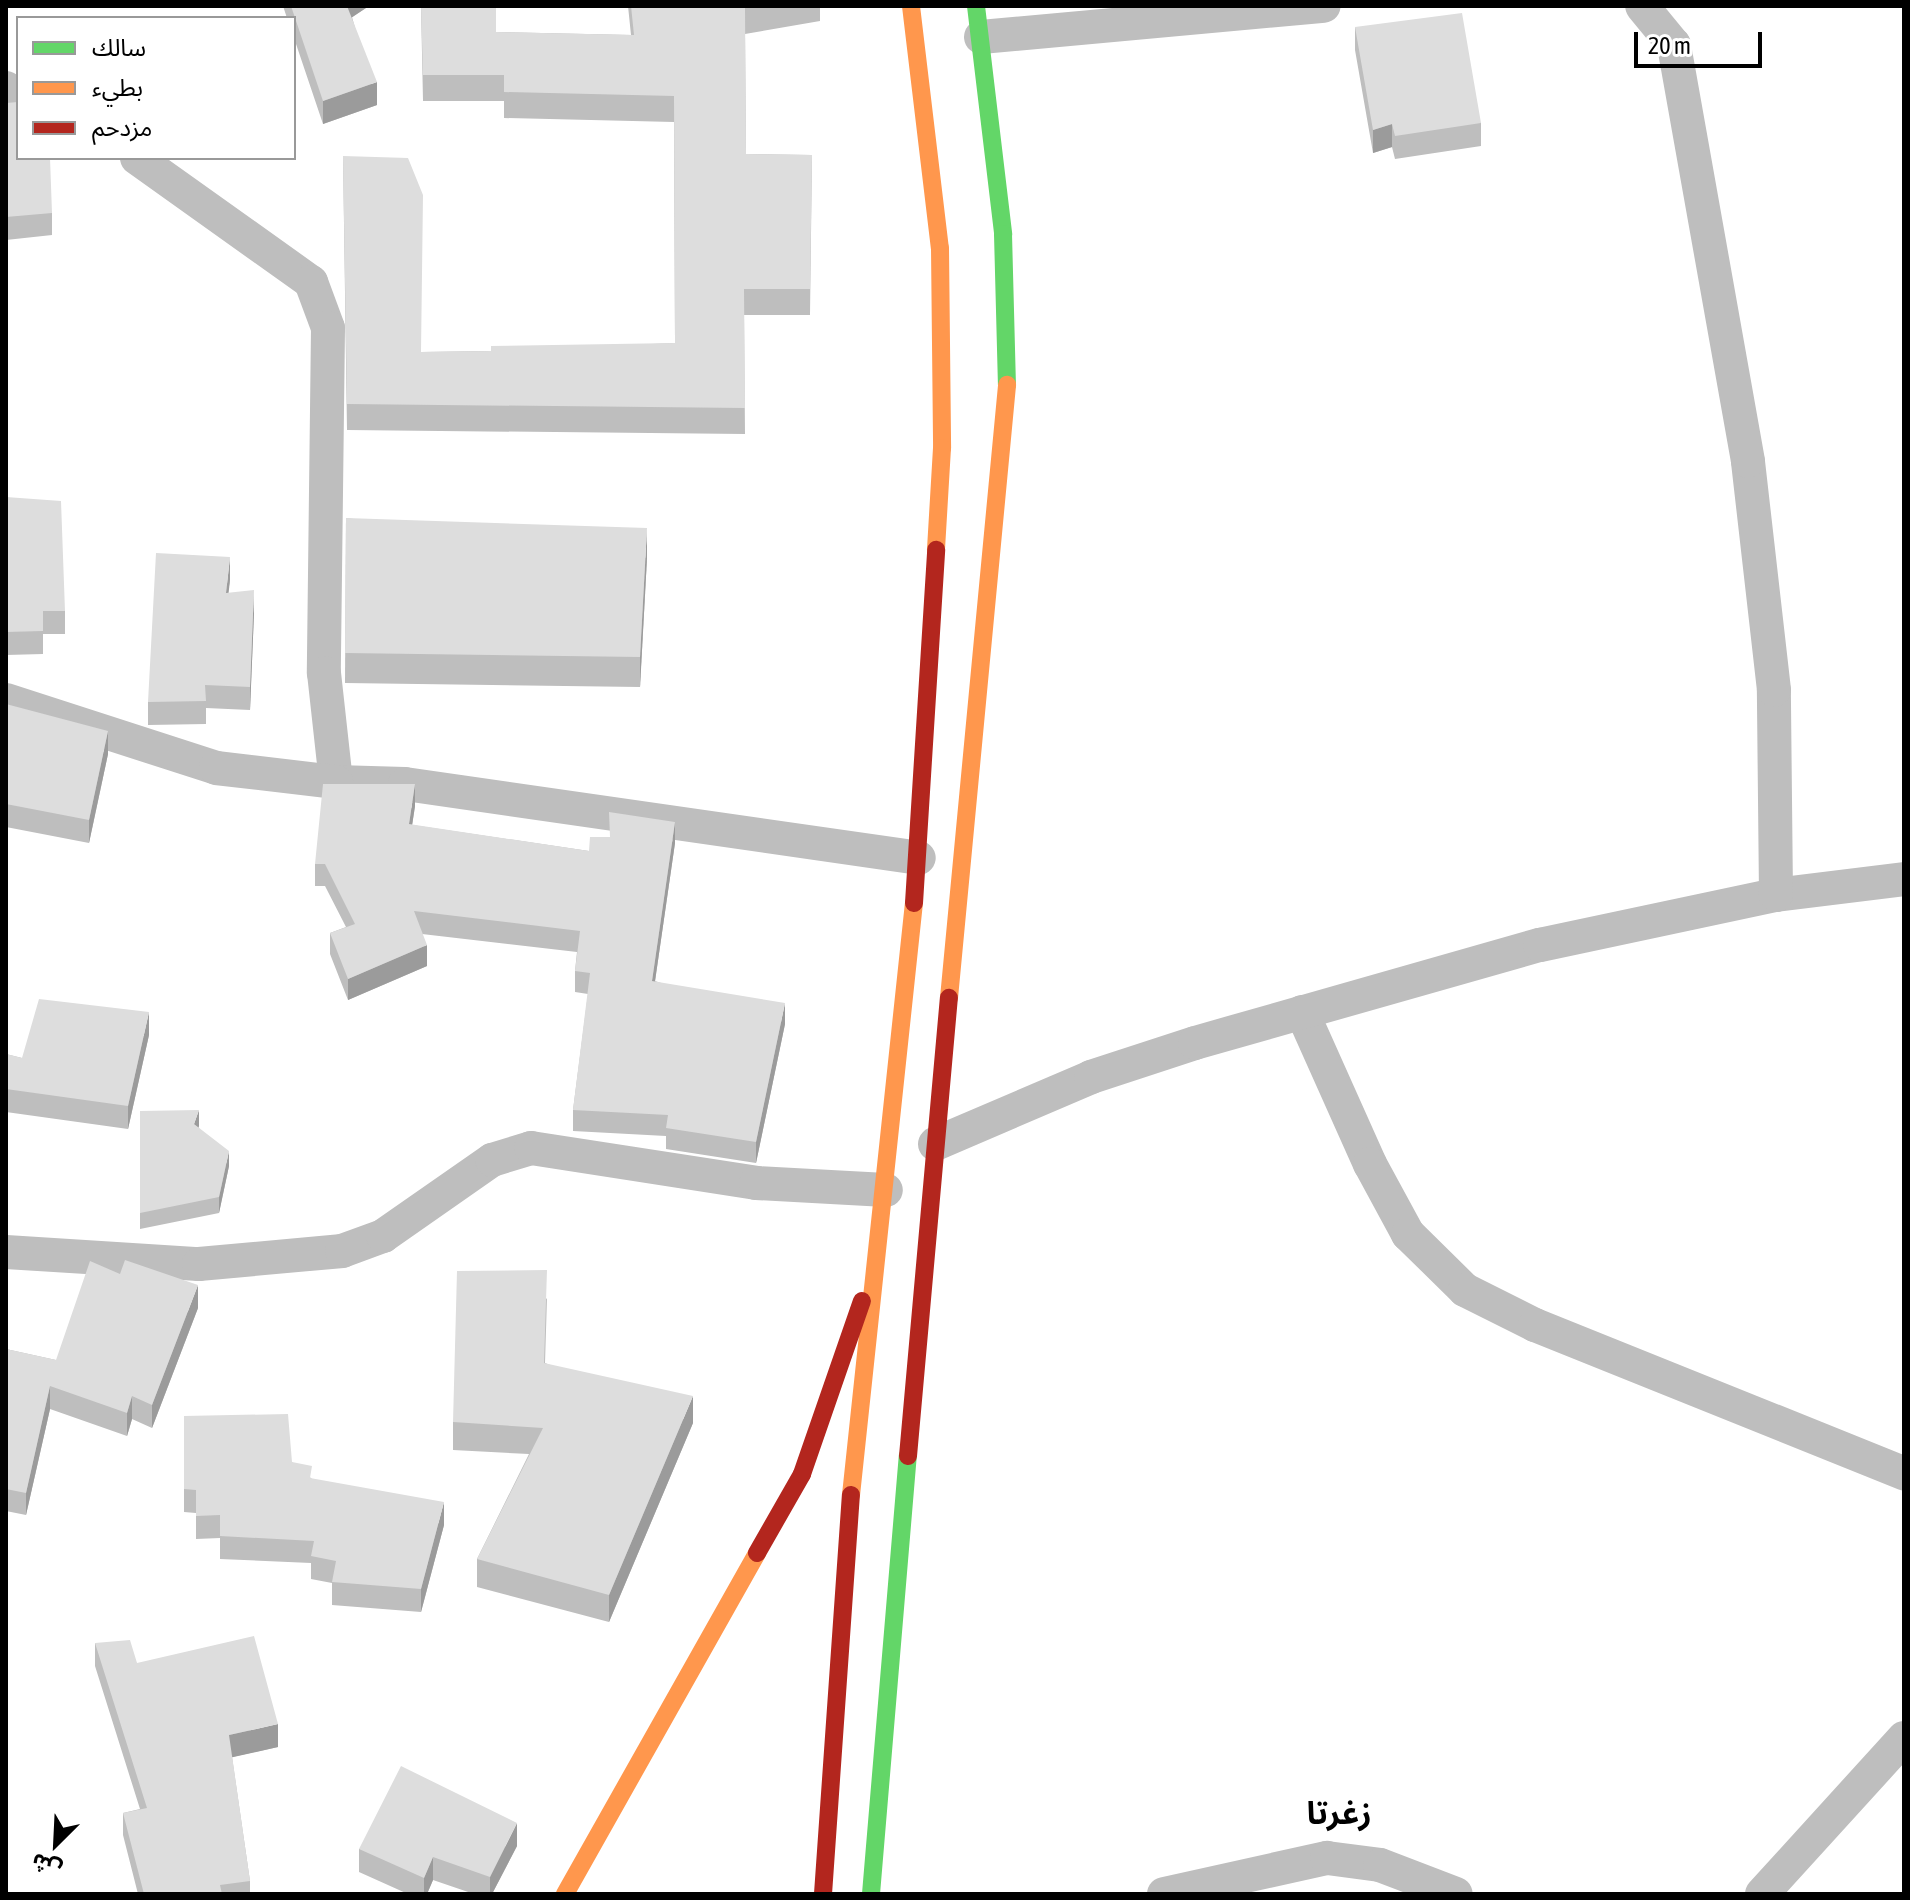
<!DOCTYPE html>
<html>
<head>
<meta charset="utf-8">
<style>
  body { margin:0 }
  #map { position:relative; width:1910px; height:1900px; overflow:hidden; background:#fff; font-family:"Asap Condensed","Noto Sans Arabic",sans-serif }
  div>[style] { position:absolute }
  .street>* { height:34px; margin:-17px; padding:0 17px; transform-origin:17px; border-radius:17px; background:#bebebe }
  .fast>* { height:18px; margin:-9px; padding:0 9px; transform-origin:9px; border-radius:9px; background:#63d668 }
  .slow>* { height:18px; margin:-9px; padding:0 9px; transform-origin:9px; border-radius:9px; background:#ff974d }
  .jam>* { height:18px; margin:-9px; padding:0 9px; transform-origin:9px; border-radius:9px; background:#b3261e }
  .wall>* { inset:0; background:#bebebe }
  .shaded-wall>* { inset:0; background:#9b9b9b }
  .building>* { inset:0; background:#ddd }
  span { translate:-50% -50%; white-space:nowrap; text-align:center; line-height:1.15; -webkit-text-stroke:6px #fff; paint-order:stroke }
  .district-label { font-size:32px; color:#000; font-weight:700 }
  .frame { position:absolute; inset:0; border:8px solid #000; pointer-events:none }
  .legend { position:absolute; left:16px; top:16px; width:280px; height:144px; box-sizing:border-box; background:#fff; border:2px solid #999; margin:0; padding:10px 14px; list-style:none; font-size:24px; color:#000 }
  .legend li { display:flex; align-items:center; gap:16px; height:40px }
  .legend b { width:40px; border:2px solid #999 }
  .north { position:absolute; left:16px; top:1804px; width:80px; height:80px; -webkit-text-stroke:6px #fff; paint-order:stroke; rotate:204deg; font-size:22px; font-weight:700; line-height:32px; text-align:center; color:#000 }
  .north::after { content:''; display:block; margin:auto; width:28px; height:36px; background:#000; clip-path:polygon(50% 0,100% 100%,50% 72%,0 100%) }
  .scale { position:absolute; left:1634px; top:32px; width:128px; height:36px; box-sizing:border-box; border:4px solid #000; border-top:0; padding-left:10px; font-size:24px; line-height:28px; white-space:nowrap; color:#000; -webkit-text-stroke:6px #fff; paint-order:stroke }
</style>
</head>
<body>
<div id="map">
  <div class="street">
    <i style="left:981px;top:37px;width:344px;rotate:-5.2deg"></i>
    <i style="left:6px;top:88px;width:14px;rotate:73deg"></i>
    <i style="left:137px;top:158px;width:214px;rotate:35.5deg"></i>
    <i style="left:311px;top:282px;width:49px;rotate:69.7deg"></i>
    <i style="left:328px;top:328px;width:345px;rotate:90.7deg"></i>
    <i style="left:324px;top:673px;width:110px;rotate:83.7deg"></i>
    <i style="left:336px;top:782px;width:69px;rotate:1.7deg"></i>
    <i style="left:405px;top:784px;width:519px;rotate:8.19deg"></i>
    <i style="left:6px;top:700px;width:221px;rotate:17.9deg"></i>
    <i style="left:216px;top:768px;width:121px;rotate:6.7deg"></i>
    <i style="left:1776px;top:895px;width:129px;rotate:-7.1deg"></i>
    <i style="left:1302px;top:1012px;width:167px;rotate:65.9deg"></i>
    <i style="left:1370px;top:1164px;width:80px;rotate:61.5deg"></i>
    <i style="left:1408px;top:1234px;width:80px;rotate:44.5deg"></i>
    <i style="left:1465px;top:1290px;width:78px;rotate:26.6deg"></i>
    <i style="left:1535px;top:1325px;width:398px;rotate:21.9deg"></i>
    <i style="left:935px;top:1144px;width:170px;rotate:-23.2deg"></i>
    <i style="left:1091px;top:1077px;width:109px;rotate:-18.1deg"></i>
    <i style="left:1195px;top:1043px;width:359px;rotate:-15.9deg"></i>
    <i style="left:1540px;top:945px;width:241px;rotate:-12deg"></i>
    <i style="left:1776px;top:895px;width:205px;rotate:-90.6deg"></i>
    <i style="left:1774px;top:690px;width:230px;rotate:-96.5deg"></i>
    <i style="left:1748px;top:461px;width:423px;rotate:-100.1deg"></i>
    <i style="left:1674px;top:45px;width:50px;rotate:-129.4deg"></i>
    <i style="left:6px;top:1252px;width:193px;rotate:3.6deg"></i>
    <i style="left:199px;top:1264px;width:144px;rotate:-5.2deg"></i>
    <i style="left:342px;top:1251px;width:44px;rotate:-20.1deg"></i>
    <i style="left:383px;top:1236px;width:133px;rotate:-34.9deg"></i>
    <i style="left:492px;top:1160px;width:41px;rotate:-17.1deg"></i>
    <i style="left:531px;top:1148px;width:228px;rotate:8.8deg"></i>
    <i style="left:756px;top:1183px;width:130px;rotate:3.1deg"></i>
    <i style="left:1164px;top:1894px;width:167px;rotate:-12.5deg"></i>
    <i style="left:1327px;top:1858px;width:53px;rotate:7.5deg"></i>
    <i style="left:1380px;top:1865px;width:81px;rotate:20.9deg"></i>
    <i style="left:1762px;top:1894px;width:211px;rotate:-47.7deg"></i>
  </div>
  <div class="fast">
    <i style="left:976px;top:6px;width:230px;rotate:83.2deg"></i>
    <i style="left:1003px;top:234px;width:151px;rotate:88.5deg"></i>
    <i style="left:871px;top:1894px;width:440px;rotate:-85.2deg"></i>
  </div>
  <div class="slow">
    <i style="left:911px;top:6px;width:244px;rotate:83.2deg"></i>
    <i style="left:940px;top:248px;width:200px;rotate:89.4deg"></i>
    <i style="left:942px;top:448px;width:102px;rotate:93.4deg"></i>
    <i style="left:949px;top:998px;width:616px;rotate:-84.59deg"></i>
    <i style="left:851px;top:1495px;width:595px;rotate:-83.93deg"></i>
    <i style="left:565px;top:1894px;width:391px;rotate:-60.6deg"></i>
  </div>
  <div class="jam">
    <i style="left:914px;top:903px;width:354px;rotate:-86.4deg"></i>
    <i style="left:908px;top:1456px;width:460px;rotate:-84.9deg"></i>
    <i style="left:757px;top:1553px;width:91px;rotate:-60.3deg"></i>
    <i style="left:802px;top:1474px;width:183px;rotate:-70.9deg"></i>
    <i style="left:823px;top:1894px;width:400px;rotate:-86deg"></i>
  </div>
  <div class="wall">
    <i style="clip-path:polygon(283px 6px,369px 6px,352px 17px,377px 105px,323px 124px,294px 38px,294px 18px,287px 18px)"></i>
    <i style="clip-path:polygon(421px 6px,496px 32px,631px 35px,628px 6px,820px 6px,820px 21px,745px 34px,746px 154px,812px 155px,810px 315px,744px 315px,745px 434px,347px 430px,343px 156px,421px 352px,491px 351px,675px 343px,674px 122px,504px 118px,504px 101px,423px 101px)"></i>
    <i style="clip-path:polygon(1355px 27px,1481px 123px,1481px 146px,1395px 159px,1392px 147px,1373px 153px,1355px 50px)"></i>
    <i style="clip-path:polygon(6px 103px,52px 213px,52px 235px,6px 240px)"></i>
    <i style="clip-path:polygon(6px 497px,65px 611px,65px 634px,43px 634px,43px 654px,6px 655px)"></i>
    <i style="clip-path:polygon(346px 518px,647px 558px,640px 687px,345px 683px)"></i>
    <i style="clip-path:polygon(230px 580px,228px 593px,254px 613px,250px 710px,206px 708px,206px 724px,148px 725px,148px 702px)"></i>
    <i style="clip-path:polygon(6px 704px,108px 754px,89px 843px,6px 827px)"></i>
    <i style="clip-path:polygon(415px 806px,412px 825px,589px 851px,675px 843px,655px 981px,785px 1024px,756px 1163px,666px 1149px,666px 1136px,573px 1131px,573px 1110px,588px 994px,575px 992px,575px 971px,577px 952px,422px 934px,427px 966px,348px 1000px,330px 954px,330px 933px,346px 927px,325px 886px,315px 886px,315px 864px)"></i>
    <i style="clip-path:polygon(149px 1035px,128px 1129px,6px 1112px,6px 1054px,22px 1058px)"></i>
    <i style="clip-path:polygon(140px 1111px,199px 1126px,198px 1127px,229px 1166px,219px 1213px,140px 1229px)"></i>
    <i style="clip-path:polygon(547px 1298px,545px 1363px,693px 1423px,609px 1622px,477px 1587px,477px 1559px,529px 1454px,453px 1450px,453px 1422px)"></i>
    <i style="clip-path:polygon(198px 1308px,152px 1428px,132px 1419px,127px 1436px,50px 1409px,26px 1515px,6px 1511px,6px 1349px,56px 1360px)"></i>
    <i style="clip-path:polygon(184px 1416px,292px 1462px,312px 1479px,444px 1525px,421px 1612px,332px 1605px,332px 1583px,311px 1579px,311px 1563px,220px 1559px,220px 1538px,196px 1539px,196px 1513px,184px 1512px)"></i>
    <i style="clip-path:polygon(95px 1643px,137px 1663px,278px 1747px,232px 1757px,250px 1881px,250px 1894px,138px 1894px,123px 1835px,123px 1813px,140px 1809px,95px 1666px)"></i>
    <i style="clip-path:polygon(517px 1846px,492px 1894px,474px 1894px,433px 1880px,427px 1894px,408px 1894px,359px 1872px,359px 1849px)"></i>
  </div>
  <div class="shaded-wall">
    <i style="clip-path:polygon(345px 6px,369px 6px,345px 22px)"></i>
    <i style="clip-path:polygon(377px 82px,377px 105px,323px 124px,323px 101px)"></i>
    <i style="clip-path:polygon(1392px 124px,1392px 147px,1373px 153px,1373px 130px)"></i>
    <i style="clip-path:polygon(647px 528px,647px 558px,640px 687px,640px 657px)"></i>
    <i style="clip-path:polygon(230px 557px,230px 580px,226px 616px,226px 593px)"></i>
    <i style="clip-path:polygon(254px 590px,254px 613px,250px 710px,250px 687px)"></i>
    <i style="clip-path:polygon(108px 731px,108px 754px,89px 843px,89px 820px)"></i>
    <i style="clip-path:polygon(415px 784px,415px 806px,409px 846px,409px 824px)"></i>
    <i style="clip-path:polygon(675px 822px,675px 843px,652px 1002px,652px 981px)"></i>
    <i style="clip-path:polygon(427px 945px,427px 966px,348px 1000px,348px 979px)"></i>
    <i style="clip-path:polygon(785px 1003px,785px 1024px,756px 1163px,756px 1142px)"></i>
    <i style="clip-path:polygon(149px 1012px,149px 1035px,128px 1129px,128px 1106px)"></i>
    <i style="clip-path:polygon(199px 1110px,199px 1126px,194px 1140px,194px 1124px)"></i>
    <i style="clip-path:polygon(229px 1151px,229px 1166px,219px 1213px,219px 1197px)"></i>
    <i style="clip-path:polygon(198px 1285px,198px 1308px,152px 1428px,152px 1405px)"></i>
    <i style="clip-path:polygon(50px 1386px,50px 1409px,26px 1515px,26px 1493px)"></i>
    <i style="clip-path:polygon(132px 1396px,132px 1419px,127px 1436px,127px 1413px)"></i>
    <i style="clip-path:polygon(693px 1396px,693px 1423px,609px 1622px,609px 1595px)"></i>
    <i style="clip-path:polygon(444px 1502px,444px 1525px,421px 1612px,421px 1589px)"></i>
    <i style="clip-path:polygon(278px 1724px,278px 1747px,229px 1758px,229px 1735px)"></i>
    <i style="clip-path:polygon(517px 1823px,517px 1846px,492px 1894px,490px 1894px,490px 1877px)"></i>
    <i style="clip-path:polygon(433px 1857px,433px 1880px,427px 1894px,424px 1894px,424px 1878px)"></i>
  </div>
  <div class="building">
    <i style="clip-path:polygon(291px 6px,347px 6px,377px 82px,323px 101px)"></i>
    <i style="clip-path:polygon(421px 6px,496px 6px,496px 32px,634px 35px,631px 6px,756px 6px,745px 8px,746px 154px,812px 155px,810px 289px,744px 289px,745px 408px,347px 404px,343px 156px,408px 158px,423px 195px,421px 352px,491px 351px,491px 346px,675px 343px,674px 96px,504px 92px,504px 75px,423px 75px)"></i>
    <i style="clip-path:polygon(1462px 13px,1481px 123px,1395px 136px,1392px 124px,1373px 130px,1355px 27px)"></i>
    <i style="clip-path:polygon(18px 102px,18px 158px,50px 158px,52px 213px,6px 217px,6px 103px)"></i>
    <i style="clip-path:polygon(6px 497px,61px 501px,65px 611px,43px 611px,43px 631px,6px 632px)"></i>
    <i style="clip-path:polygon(346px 518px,647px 528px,640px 657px,345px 653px)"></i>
    <i style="clip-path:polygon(156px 553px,230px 557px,226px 593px,254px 590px,250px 687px,205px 685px,206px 701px,148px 702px)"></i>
    <i style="clip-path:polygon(6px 704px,108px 731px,89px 820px,6px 804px)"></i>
    <i style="clip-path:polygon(323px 784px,415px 784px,409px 824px,589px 851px,590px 837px,610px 837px,609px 812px,675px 822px,652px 981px,785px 1003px,756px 1142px,666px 1128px,668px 1115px,573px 1110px,590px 973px,575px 971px,580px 931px,414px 911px,427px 945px,348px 979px,330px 933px,355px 924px,325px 864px,315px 864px)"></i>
    <i style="clip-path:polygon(39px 999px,149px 1012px,128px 1106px,6px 1089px,6px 1054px,22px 1058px)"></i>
    <i style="clip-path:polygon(199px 1110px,194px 1124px,229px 1151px,219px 1197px,140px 1213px,140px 1111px)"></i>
    <i style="clip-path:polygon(125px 1260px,198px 1285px,152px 1405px,132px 1396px,127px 1413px,50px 1386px,26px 1493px,6px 1489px,6px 1349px,56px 1360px,90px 1261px,120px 1274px)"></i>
    <i style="clip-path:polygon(547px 1270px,544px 1363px,693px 1396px,609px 1595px,477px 1559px,543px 1428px,453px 1422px,457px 1271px)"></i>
    <i style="clip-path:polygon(288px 1414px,292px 1462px,312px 1466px,310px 1478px,444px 1502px,421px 1589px,332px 1582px,336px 1561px,311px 1556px,314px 1541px,220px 1536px,220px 1515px,196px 1516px,196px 1490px,184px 1489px,184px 1416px)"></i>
    <i style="clip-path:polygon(254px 1636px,278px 1724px,229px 1735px,250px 1881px,220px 1885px,222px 1894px,144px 1894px,123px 1813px,147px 1808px,95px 1643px,130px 1640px,137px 1663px)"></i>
    <i style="clip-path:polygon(401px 1766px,517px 1823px,490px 1877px,433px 1857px,424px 1878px,359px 1849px)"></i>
  </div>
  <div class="district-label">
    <span style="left:1339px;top:1813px">زغرتا</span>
  </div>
  <div class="frame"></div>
  <ul class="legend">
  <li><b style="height:10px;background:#63d668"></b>سالك</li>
  <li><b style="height:10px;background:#ff974d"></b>بطيء</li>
  <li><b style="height:10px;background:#b3261e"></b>مزدحم</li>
  </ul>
  <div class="north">ش</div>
  <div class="scale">20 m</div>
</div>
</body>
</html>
